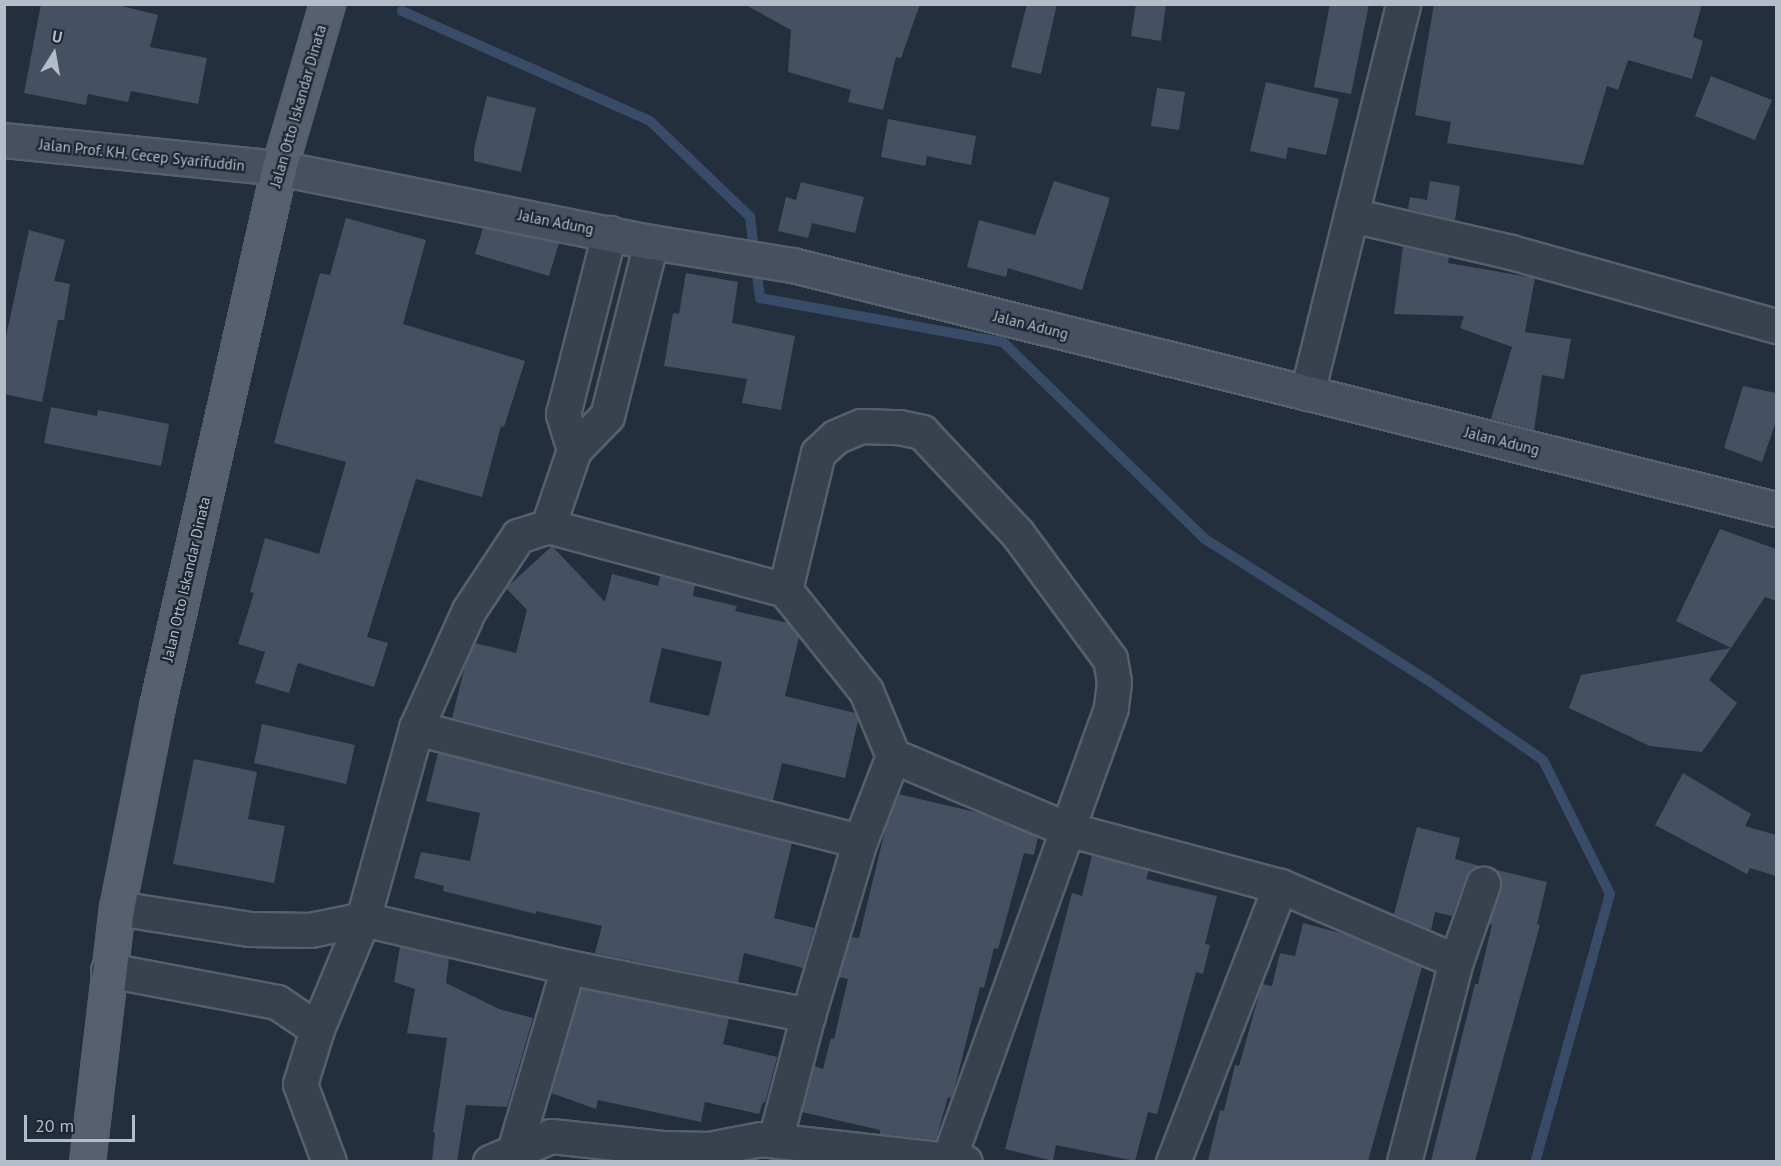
<!DOCTYPE html>
<html>
<head>
<meta charset="utf-8">
<style>
  body { margin:0 }
  #map { position:relative; width:1781px; height:1166px; overflow:hidden; background:#242f3e; font-family:"PT Sans",sans-serif }
  div>[style] { position:absolute }
  .stream>* { height:10px; margin:-5px; padding:0 5px; transform-origin:5px; border-radius:5px; background:#394c67 }
  .building>* { inset:0; background:#455162 }
  .roads { filter:drop-shadow(2px 0 #565f6c) drop-shadow(-2px 0 #565f6c) drop-shadow(0 2px #565f6c) drop-shadow(0 -2px #565f6c) }
  .minor>* { height:33px; margin:-16.5px; padding:0 16.5px; transform-origin:16.5px; border-radius:16.5px; background:#38414e }
  .secondary>* { height:33px; margin:-16.5px; padding:0 16.5px; transform-origin:16.5px; border-radius:16.5px; background:#465061 }
  .primary>* { height:33px; margin:-16.5px; padding:0 16.5px; transform-origin:16.5px; border-radius:16.5px; background:#56606e }
  span { translate:-50% -50%; white-space:nowrap; text-align:center; line-height:1.15; -webkit-text-stroke:4.5px #1d2633; paint-order:stroke }
  .street-label { font-size:15px; color:#b4bcc9 }
  .frame { position:absolute; inset:0; border:6px solid #b4bcc9; pointer-events:none }
  .north { position:absolute; left:24px; top:24px; width:60px; height:60px; -webkit-text-stroke:4px #1d2633; paint-order:stroke; rotate:11deg; font-size:16px; font-weight:700; line-height:24px; text-align:center; color:#b4bcc9 }
  .north::after { content:''; display:block; margin:auto; width:21px; height:27px; background:#b4bcc9; clip-path:polygon(50% 0,100% 100%,50% 72%,0 100%) }
  .scale { position:absolute; left:24px; top:1115px; width:111px; height:27px; box-sizing:border-box; border:3px solid #b4bcc9; border-top:0; padding-left:8px; font-size:18px; line-height:21px; white-space:nowrap; color:#b4bcc9; -webkit-text-stroke:4px #1d2633; paint-order:stroke }
</style>
</head>
<body>
<div id="map">
  <div class="stream">
    <i style="left:402px;top:11px;width:271px;rotate:23.9deg"></i>
    <i style="left:650px;top:121px;width:139px;rotate:43.8deg"></i>
    <i style="left:750px;top:217px;width:82px;rotate:83deg"></i>
    <i style="left:760px;top:298px;width:247px;rotate:10.3deg"></i>
    <i style="left:1003px;top:342px;width:282px;rotate:44.3deg"></i>
    <i style="left:1205px;top:539px;width:262px;rotate:32.4deg"></i>
    <i style="left:1426px;top:679px;width:142px;rotate:34.7deg"></i>
    <i style="left:1543px;top:760px;width:150px;rotate:63.4deg"></i>
    <i style="left:1610px;top:894px;width:278px;rotate:105.6deg"></i>
  </div>
  <div class="building">
    <i style="clip-path:polygon(41px 4px,114px 4px,158px 15px,150px 47px,207px 58px,198px 104px,131px 91px,128px 102px,88px 94px,86px 105px,24px 93px)"></i>
    <i style="clip-path:polygon(744px 4px,920px 4px,901px 58px,896px 57px,883px 110px,848px 102px,851px 90px,788px 72px,791px 30px)"></i>
    <i style="clip-path:polygon(1027px 4px,1057px 4px,1041px 74px,1011px 67px)"></i>
    <i style="clip-path:polygon(1136px 4px,1166px 4px,1161px 41px,1131px 36px)"></i>
    <i style="clip-path:polygon(1330px 4px,1369px 4px,1351px 94px,1314px 87px)"></i>
    <i style="clip-path:polygon(1434px 4px,1702px 4px,1693px 37px,1703px 41px,1692px 79px,1628px 60px,1618px 90px,1607px 86px,1583px 165px,1447px 143px,1451px 122px,1415px 115px)"></i>
    <i style="clip-path:polygon(1711px 76px,1772px 100px,1755px 140px,1695px 116px)"></i>
    <i style="clip-path:polygon(1266px 82px,1339px 99px,1326px 155px,1288px 147px,1286px 159px,1250px 151px)"></i>
    <i style="clip-path:polygon(1157px 88px,1185px 92px,1179px 130px,1151px 126px)"></i>
    <i style="clip-path:polygon(487px 96px,536px 108px,521px 172px,474px 161px,474px 149px)"></i>
    <i style="clip-path:polygon(888px 119px,976px 136px,971px 165px,927px 156px,925px 166px,881px 157px)"></i>
    <i style="clip-path:polygon(1054px 181px,1110px 198px,1082px 290px,1008px 268px,1006px 277px,967px 267px,979px 220px,1035px 235px)"></i>
    <i style="clip-path:polygon(1430px 181px,1460px 186px,1455px 220px,1408px 209px,1410px 197px,1427px 200px)"></i>
    <i style="clip-path:polygon(801px 182px,864px 197px,855px 233px,812px 223px,808px 238px,778px 231px,786px 197px,796px 200px)"></i>
    <i style="clip-path:polygon(346px 218px,426px 240px,403px 324px,525px 361px,504px 427px,501px 426px,482px 497px,416px 479px,367px 637px,388px 643px,374px 687px,298px 663px,289px 693px,255px 683px,265px 652px,238px 644px,254px 593px,250px 592px,265px 538px,319px 554px,346px 462px,274px 443px,320px 273px,330px 275px)"></i>
    <i style="clip-path:polygon(483px 228px,559px 243px,549px 276px,475px 254px)"></i>
    <i style="clip-path:polygon(29px 230px,65px 240px,54px 281px,70px 284px,64px 320px,58px 320px,42px 402px,4px 394px,4px 346px)"></i>
    <i style="clip-path:polygon(1403px 246px,1449px 257px,1448px 263px,1535px 278px,1525px 332px,1571px 339px,1564px 379px,1542px 375px,1534px 430px,1491px 419px,1512px 347px,1460px 328px,1464px 316px,1394px 314px)"></i>
    <i style="clip-path:polygon(686px 273px,738px 282px,732px 323px,795px 336px,781px 410px,742px 403px,747px 379px,664px 366px,673px 313px,679px 314px)"></i>
    <i style="clip-path:polygon(1743px 386px,1776px 393px,1776px 421px,1762px 462px,1724px 448px)"></i>
    <i style="clip-path:polygon(51px 407px,97px 416px,98px 410px,169px 424px,161px 466px,44px 443px)"></i>
    <i style="clip-path:polygon(1720px 529px,1776px 549px,1776px 601px,1765px 597px,1731px 648px,1676px 621px)"></i>
    <i style="clip-path:polygon(evenodd,552px 546px,605px 602px,612px 574px,658px 586px,660px 576px,695px 585px,693px 596px,737px 606px,735px 611px,788px 623px,799px 637px,785px 696px,855px 713px,858px 721px,845px 778px,782px 763px,773px 800px,452px 718px,465px 666px,475px 643px,516px 653px,527px 610px,506px 588px,552px 546px,662px 648px,722px 662px,709px 716px,649px 702px,662px 648px)"></i>
    <i style="clip-path:polygon(1731px 648px,1709px 680px,1737px 703px,1702px 752px,1650px 746px,1569px 708px,1581px 675px)"></i>
    <i style="clip-path:polygon(262px 724px,355px 745px,346px 784px,254px 763px)"></i>
    <i style="clip-path:polygon(438px 753px,792px 843px,774px 918px,814px 928px,803px 968px,744px 953px,738px 982px,595px 953px,602px 926px,536px 911px,536px 914px,443px 891px,444px 886px,414px 878px,421px 852px,470px 861px,480px 813px,426px 801px)"></i>
    <i style="clip-path:polygon(194px 759px,257px 772px,248px 819px,285px 826px,274px 883px,173px 864px)"></i>
    <i style="clip-path:polygon(1683px 773px,1751px 814px,1745px 826px,1776px 835px,1776px 876px,1750px 868px,1747px 874px,1655px 825px)"></i>
    <i style="clip-path:polygon(898px 794px,984px 814px,1038px 837px,1034px 855px,1024px 853px,998px 949px,994px 948px,984px 988px,980px 987px,955px 1086px,951px 1098px,948px 1097px,936px 1140px,880px 1134px,880px 1130px,802px 1112px,814px 1066px,823px 1069px,831px 1038px,834px 1039px,848px 979px,839px 977px,851px 937px,859px 938px,887px 822px)"></i>
    <i style="clip-path:polygon(1417px 827px,1460px 838px,1455px 859px,1480px 866px,1471px 869px,1466px 877px,1452px 916px,1435px 912px,1431px 930px,1394px 914px)"></i>
    <i style="clip-path:polygon(1092px 855px,1149px 870px,1146px 879px,1217px 896px,1205px 944px,1210px 945px,1203px 974px,1196px 972px,1157px 1114px,1148px 1112px,1135px 1161px,1056px 1145px,1053px 1161px,1005px 1149px,1072px 893px,1082px 896px)"></i>
    <i style="clip-path:polygon(1493px 869px,1547px 882px,1537px 924px,1540px 925px,1475px 1161px,1431px 1161px,1475px 984px,1478px 984px,1492px 925px,1489px 924px,1501px 890px,1501px 880px)"></i>
    <i style="clip-path:polygon(1303px 923px,1344px 934px,1422px 967px,1368px 1161px,1208px 1161px,1220px 1110px,1224px 1111px,1235px 1065px,1239px 1066px,1262px 984px,1272px 986px,1280px 953px,1295px 956px)"></i>
    <i style="clip-path:polygon(400px 947px,449px 958px,446px 983px,499px 1009px,533px 1018px,507px 1107px,466px 1105px,457px 1161px,432px 1161px,435px 1133px,433px 1132px,447px 1038px,407px 1033px,415px 989px,394px 982px)"></i>
    <i style="clip-path:polygon(581px 989px,729px 1018px,723px 1044px,777px 1057px,765px 1103px,763px 1102px,759px 1114px,705px 1102px,701px 1122px,598px 1100px,596px 1109px,551px 1093px)"></i>
  </div>
  <div class="roads">
    <div class="minor">
      <i style="left:1351px;top:215px;width:164px;rotate:13deg"></i>
      <i style="left:1511px;top:252px;width:275px;rotate:15.6deg"></i>
      <i style="left:1307px;top:393px;width:401px;rotate:-76.1deg"></i>
      <i style="left:574px;top:450px;width:38px;rotate:-107deg"></i>
      <i style="left:563px;top:414px;width:187px;rotate:-75.7deg"></i>
      <i style="left:548px;top:526px;width:245px;rotate:15.1deg"></i>
      <i style="left:785px;top:590px;width:141px;rotate:-76.5deg"></i>
      <i style="left:818px;top:453px;width:23px;rotate:-43deg"></i>
      <i style="left:835px;top:437px;width:28px;rotate:-23deg"></i>
      <i style="left:861px;top:426px;width:38px;rotate:2deg"></i>
      <i style="left:899px;top:427px;width:24px;rotate:12deg"></i>
      <i style="left:922px;top:432px;width:139px;rotate:46.8deg"></i>
      <i style="left:1017px;top:533px;width:157px;rotate:53.6deg"></i>
      <i style="left:1110px;top:659px;width:23px;rotate:80deg"></i>
      <i style="left:1114px;top:682px;width:26px;rotate:97deg"></i>
      <i style="left:1111px;top:708px;width:478px;rotate:109.8deg"></i>
      <i style="left:416px;top:728px;width:458px;rotate:14.3deg"></i>
      <i style="left:893px;top:756px;width:189px;rotate:22.8deg"></i>
      <i style="left:1067px;top:829px;width:220px;rotate:15deg"></i>
      <i style="left:1280px;top:886px;width:191px;rotate:23.1deg"></i>
      <i style="left:117px;top:908px;width:135px;rotate:9deg"></i>
      <i style="left:250px;top:929px;width:60px;rotate:1deg"></i>
      <i style="left:310px;top:930px;width:54px;rotate:-11.7deg"></i>
      <i style="left:363px;top:919px;width:211px;rotate:13.2deg"></i>
      <i style="left:568px;top:967px;width:245px;rotate:11.3deg"></i>
      <i style="left:108px;top:970px;width:172px;rotate:10.7deg"></i>
      <i style="left:277px;top:1002px;width:48px;rotate:34deg"></i>
      <i style="left:775px;top:1140px;width:129px;rotate:-75.2deg"></i>
      <i style="left:808px;top:1015px;width:182px;rotate:-73.4deg"></i>
      <i style="left:860px;top:841px;width:91px;rotate:-68.8deg"></i>
      <i style="left:893px;top:756px;width:70px;rotate:-112.6deg"></i>
      <i style="left:866px;top:691px;width:129px;rotate:-128.7deg"></i>
      <i style="left:514px;top:1151px;width:192px;rotate:-73.6deg"></i>
      <i style="left:329px;top:1162px;width:83px;rotate:-110.4deg"></i>
      <i style="left:300px;top:1084px;width:58px;rotate:-72.8deg"></i>
      <i style="left:317px;top:1029px;width:119px;rotate:-67.3deg"></i>
      <i style="left:363px;top:919px;width:198px;rotate:-74.5deg"></i>
      <i style="left:416px;top:728px;width:129px;rotate:-65.8deg"></i>
      <i style="left:469px;top:610px;width:89px;rotate:-56.5deg"></i>
      <i style="left:518px;top:536px;width:32px;rotate:-18deg"></i>
      <i style="left:548px;top:526px;width:80px;rotate:-71.1deg"></i>
      <i style="left:574px;top:450px;width:47px;rotate:-45.9deg"></i>
      <i style="left:607px;top:416px;width:179px;rotate:-75.8deg"></i>
      <i style="left:490px;top:1162px;width:66px;rotate:-23.1deg"></i>
      <i style="left:551px;top:1136px;width:114px;rotate:6.1deg"></i>
      <i style="left:664px;top:1148px;width:45px;rotate:1.3deg"></i>
      <i style="left:709px;top:1149px;width:53px;rotate:-10.9deg"></i>
      <i style="left:761px;top:1139px;width:205px;rotate:6.4deg"></i>
      <i style="left:1173px;top:1162px;width:296px;rotate:-68.8deg"></i>
      <i style="left:1404px;top:1162px;width:208px;rotate:-75.5deg"></i>
      <i style="left:1456px;top:961px;width:82px;rotate:-70.7deg"></i>
    </div>
    <div class="secondary">
      <i style="left:4px;top:140px;width:276px;rotate:5.8deg"></i>
      <i style="left:279px;top:168px;width:379px;rotate:11.3deg"></i>
      <i style="left:651px;top:242px;width:143px;rotate:9.3deg"></i>
      <i style="left:792px;top:265px;width:1014px;rotate:13.93deg"></i>
    </div>
    <div class="primary">
      <i style="left:87px;top:1162px;width:256px;rotate:-83.3deg"></i>
      <i style="left:117px;top:908px;width:206px;rotate:-78.8deg"></i>
      <i style="left:157px;top:706px;width:552px;rotate:-77.22deg"></i>
      <i style="left:279px;top:168px;width:171px;rotate:-73.7deg"></i>
    </div>
  </div>
  <div class="street-label">
    <span style="left:298px;top:106px;rotate:-74deg">Jalan Otto Iskandar Dinata</span>
    <span style="left:142px;top:155px;rotate:6deg">Jalan Prof. KH. Cecep Syarifuddin</span>
    <span style="left:556px;top:222px;rotate:11deg">Jalan Adung</span>
    <span style="left:1031px;top:325px;rotate:14deg">Jalan Adung</span>
    <span style="left:1502px;top:441px;rotate:14deg">Jalan Adung</span>
    <span style="left:186px;top:579px;rotate:-77deg">Jalan Otto Iskandar Dinata</span>
  </div>
  <div class="frame"></div>
  <div class="north">U</div>
  <div class="scale">20 m</div>
</div>
</body>
</html>
